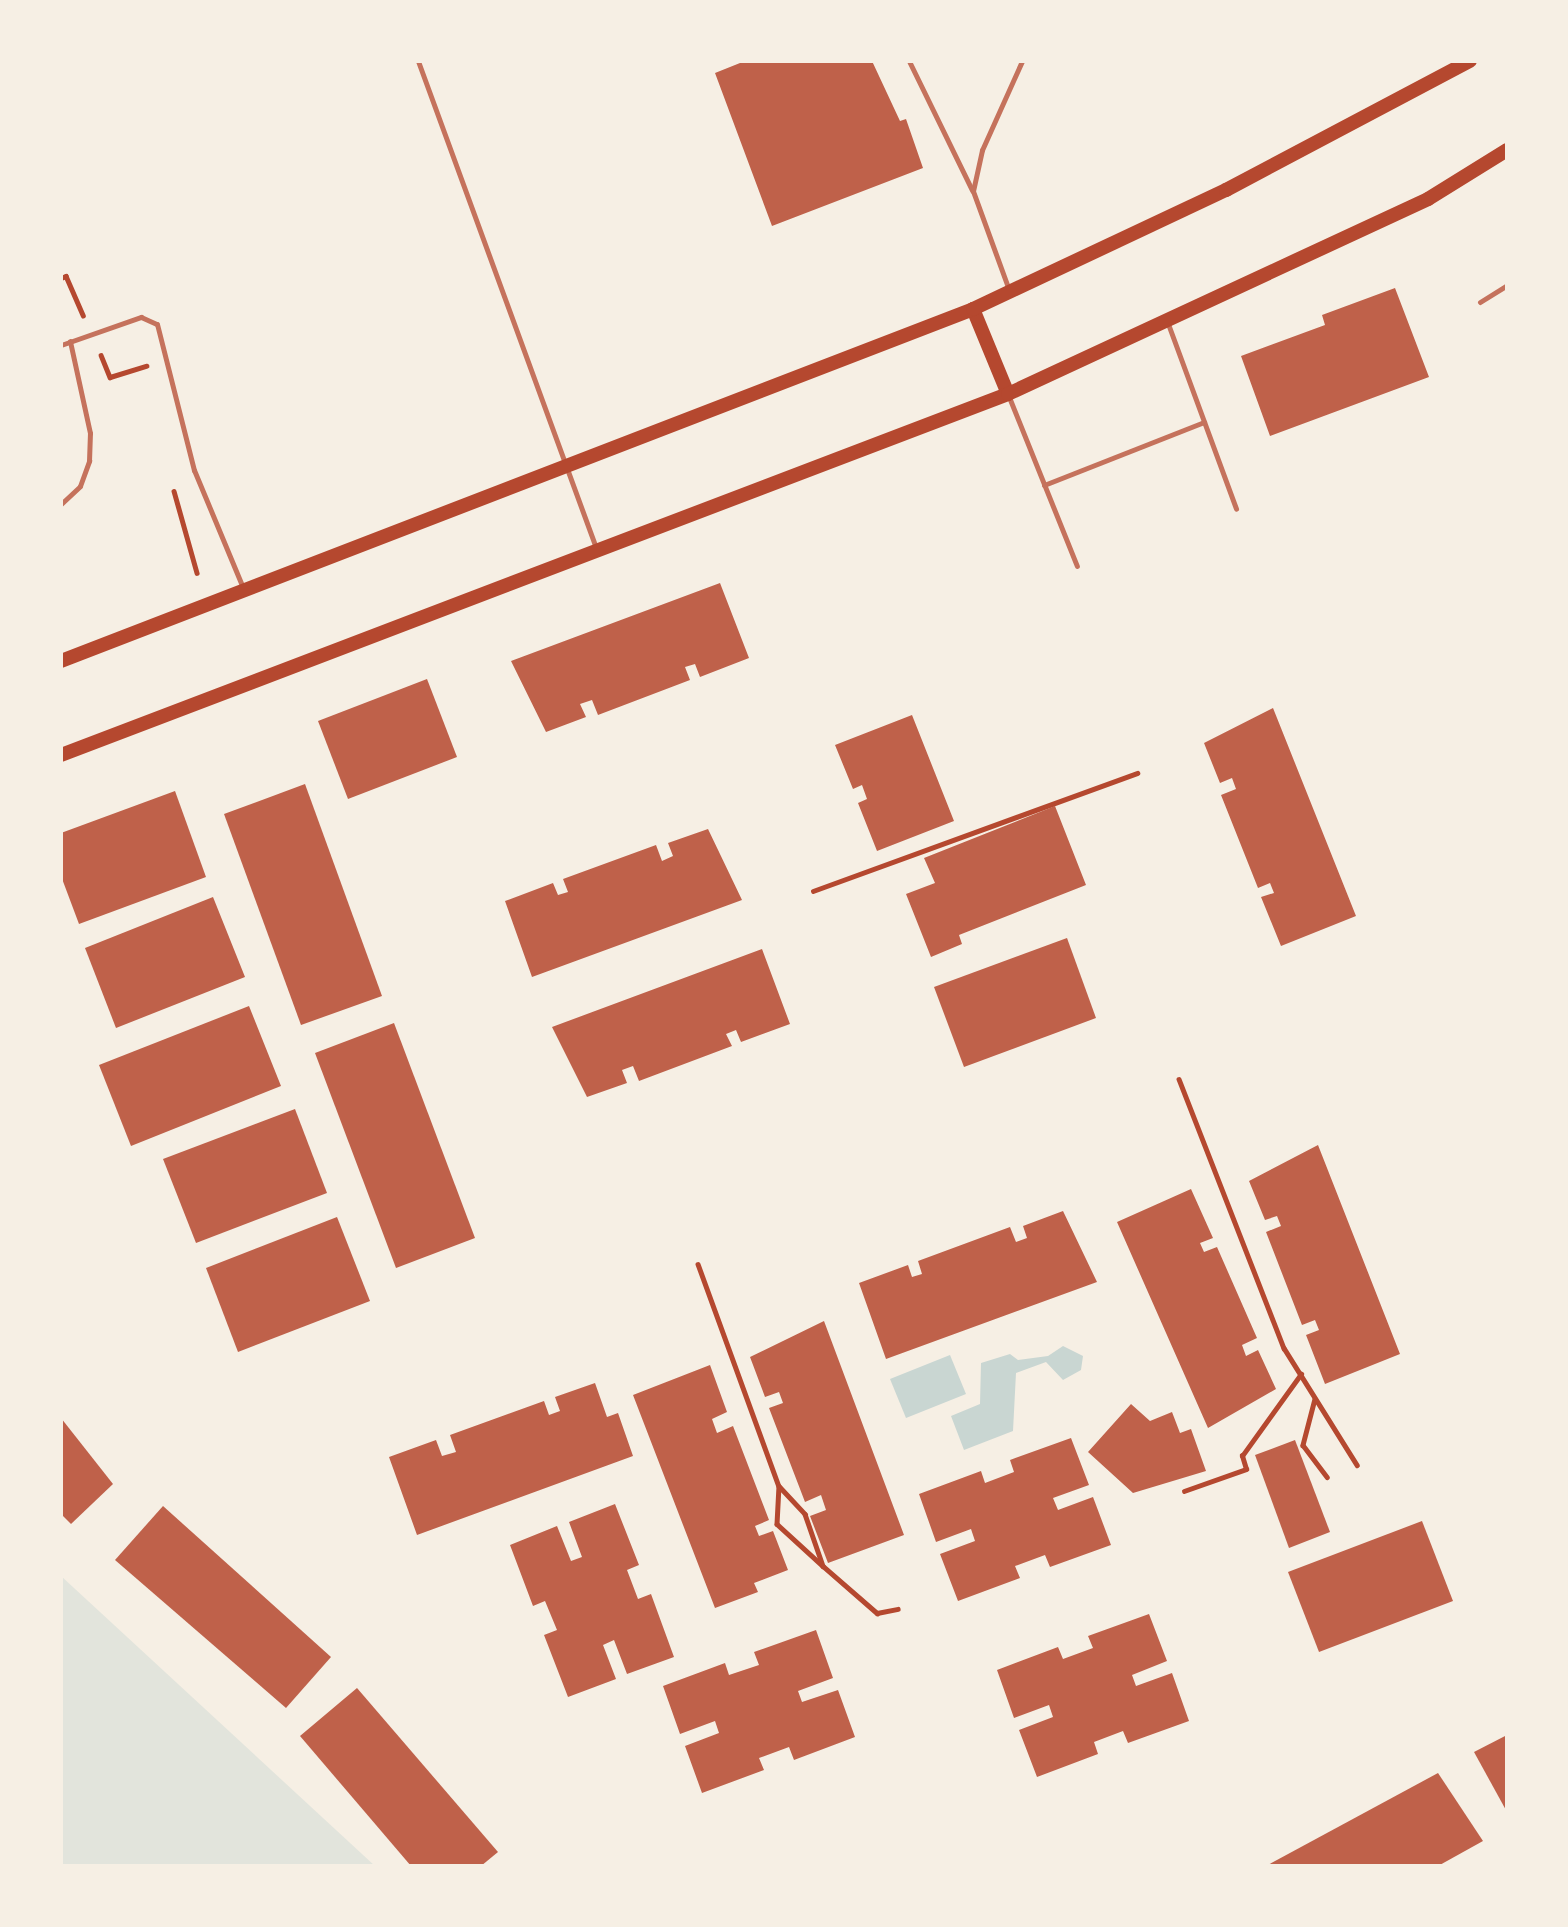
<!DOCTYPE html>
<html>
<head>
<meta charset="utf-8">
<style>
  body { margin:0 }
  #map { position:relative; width:1568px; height:1927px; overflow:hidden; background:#f6efe4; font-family:"Open Sans",sans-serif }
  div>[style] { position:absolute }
  .green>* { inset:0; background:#e2e4dc }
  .water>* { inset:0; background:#c9d6d2 }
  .building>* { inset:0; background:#bf614a }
  .path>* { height:4.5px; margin:-2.25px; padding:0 2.25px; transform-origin:2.25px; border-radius:2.25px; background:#b5482f }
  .service>* { height:5px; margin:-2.5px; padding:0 2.5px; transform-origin:2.5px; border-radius:2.5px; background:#c5725c }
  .secondary>* { height:14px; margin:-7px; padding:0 7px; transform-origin:7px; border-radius:7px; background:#b5482f }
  span { translate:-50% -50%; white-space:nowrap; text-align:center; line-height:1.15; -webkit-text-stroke:6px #f6efe4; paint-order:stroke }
  .frame { position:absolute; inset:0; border:63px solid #f6efe4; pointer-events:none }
</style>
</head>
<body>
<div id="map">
  <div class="green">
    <i style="clip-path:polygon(61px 1576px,375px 1866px,61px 1866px)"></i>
  </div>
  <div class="water">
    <i style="clip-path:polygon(1063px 1346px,1083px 1356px,1081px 1370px,1063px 1380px,1046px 1362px,1016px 1373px,1013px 1431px,964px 1450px,951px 1416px,980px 1404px,981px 1363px,1010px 1354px,1018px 1360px,1048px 1356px)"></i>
    <i style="clip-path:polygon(950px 1355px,966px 1394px,906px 1418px,890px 1379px)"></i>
  </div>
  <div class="building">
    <i style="clip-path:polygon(745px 61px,872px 61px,900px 121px,906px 119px,923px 168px,772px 226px,715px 73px)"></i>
    <i style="clip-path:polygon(1395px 288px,1429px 377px,1270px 436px,1241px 356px,1325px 325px,1322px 315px)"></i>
    <i style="clip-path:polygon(720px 583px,749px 658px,700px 677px,695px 664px,685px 667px,690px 680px,598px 715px,592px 700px,580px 704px,586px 717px,546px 732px,511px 661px)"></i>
    <i style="clip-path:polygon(427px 679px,457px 757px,348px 799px,318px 721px)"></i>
    <i style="clip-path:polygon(1273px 708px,1356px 916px,1281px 946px,1261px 897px,1274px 893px,1270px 883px,1258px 888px,1221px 795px,1236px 789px,1232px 778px,1220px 783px,1204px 743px)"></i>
    <i style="clip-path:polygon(912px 715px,954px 821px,877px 851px,858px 803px,867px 799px,862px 785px,853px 789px,835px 745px)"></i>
    <i style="clip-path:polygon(305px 784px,382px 996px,301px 1025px,224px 814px)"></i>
    <i style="clip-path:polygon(175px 791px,206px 877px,79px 924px,61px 876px,61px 833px)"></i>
    <i style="clip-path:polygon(1055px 806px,1086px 885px,959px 935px,962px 944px,931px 957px,906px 894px,935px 883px,924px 858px)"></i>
    <i style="clip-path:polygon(708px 829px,742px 900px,532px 977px,505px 901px,553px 883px,558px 895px,568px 892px,563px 879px,656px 845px,662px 861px,673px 856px,668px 843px)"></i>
    <i style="clip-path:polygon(213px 897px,245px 977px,116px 1028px,85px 948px)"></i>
    <i style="clip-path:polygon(1067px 938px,1096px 1018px,964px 1067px,934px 987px)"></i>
    <i style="clip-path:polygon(762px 949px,790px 1024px,741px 1042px,736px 1030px,726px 1034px,732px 1046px,639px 1081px,633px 1066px,622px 1070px,627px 1083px,587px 1097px,552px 1027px)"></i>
    <i style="clip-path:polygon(249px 1006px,281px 1086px,131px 1146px,99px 1065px)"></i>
    <i style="clip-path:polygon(394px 1023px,475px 1238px,396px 1268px,315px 1053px)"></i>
    <i style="clip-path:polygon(295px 1109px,327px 1193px,196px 1243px,163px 1159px)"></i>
    <i style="clip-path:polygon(1318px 1145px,1400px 1354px,1325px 1384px,1306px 1335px,1319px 1330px,1315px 1320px,1302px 1325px,1266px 1232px,1281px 1226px,1277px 1216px,1265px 1220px,1249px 1181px)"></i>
    <i style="clip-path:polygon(1191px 1189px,1213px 1238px,1200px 1243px,1204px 1252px,1217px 1247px,1257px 1338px,1242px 1345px,1246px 1356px,1258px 1350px,1276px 1389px,1208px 1428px,1117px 1222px)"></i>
    <i style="clip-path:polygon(1063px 1211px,1097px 1282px,886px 1359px,859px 1283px,908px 1265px,912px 1277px,922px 1274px,918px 1261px,1010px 1227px,1016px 1242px,1027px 1238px,1023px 1226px)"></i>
    <i style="clip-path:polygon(337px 1217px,370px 1301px,238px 1352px,206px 1268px)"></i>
    <i style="clip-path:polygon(824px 1321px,904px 1535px,828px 1563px,810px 1516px,826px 1510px,821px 1495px,805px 1502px,769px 1408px,783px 1403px,779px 1392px,765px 1397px,750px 1357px)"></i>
    <i style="clip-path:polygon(710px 1365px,727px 1412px,712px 1419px,717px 1433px,733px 1426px,769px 1520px,755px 1526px,759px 1536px,773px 1531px,788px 1570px,754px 1583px,758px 1592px,715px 1608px,633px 1395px)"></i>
    <i style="clip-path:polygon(595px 1383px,607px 1417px,618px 1413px,633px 1456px,417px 1535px,389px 1457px,436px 1440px,442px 1456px,456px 1452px,450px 1435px,544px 1401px,549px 1415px,560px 1411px,555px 1397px)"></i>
    <i style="clip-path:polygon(1131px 1404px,1150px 1421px,1172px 1412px,1180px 1433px,1191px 1429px,1206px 1471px,1133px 1493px,1088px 1452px)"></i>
    <i style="clip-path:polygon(61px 1418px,113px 1484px,71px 1524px,61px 1514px)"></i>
    <i style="clip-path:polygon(1071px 1438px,1089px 1485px,1053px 1498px,1058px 1510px,1093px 1497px,1111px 1545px,1050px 1567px,1045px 1555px,1015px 1566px,1020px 1578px,958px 1601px,940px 1554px,975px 1541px,971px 1529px,936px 1542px,919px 1494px,981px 1471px,985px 1483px,1014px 1472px,1010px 1460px)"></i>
    <i style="clip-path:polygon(1295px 1440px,1330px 1532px,1289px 1548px,1255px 1455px)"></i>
    <i style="clip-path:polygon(615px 1504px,639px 1565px,627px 1570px,638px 1599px,651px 1594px,674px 1657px,627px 1674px,614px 1640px,603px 1645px,616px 1679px,568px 1697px,544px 1635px,557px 1630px,545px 1601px,533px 1606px,510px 1545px,557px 1526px,571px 1561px,582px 1557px,569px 1522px)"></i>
    <i style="clip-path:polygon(163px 1506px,331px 1657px,286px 1708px,115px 1560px)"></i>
    <i style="clip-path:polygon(1422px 1521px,1453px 1601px,1319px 1652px,1288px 1572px)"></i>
    <i style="clip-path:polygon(1149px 1614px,1167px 1661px,1132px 1675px,1136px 1686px,1172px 1673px,1189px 1721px,1128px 1743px,1123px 1731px,1094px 1742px,1098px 1754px,1037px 1777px,1019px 1730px,1053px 1717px,1049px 1705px,1014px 1718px,997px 1670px,1058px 1647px,1063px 1659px,1093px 1648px,1088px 1636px)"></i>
    <i style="clip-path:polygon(816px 1630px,833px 1678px,798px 1691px,802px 1702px,838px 1690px,855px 1737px,794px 1760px,789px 1747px,759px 1758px,764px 1770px,702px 1793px,685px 1746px,719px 1733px,715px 1721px,680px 1734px,663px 1686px,725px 1663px,729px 1675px,759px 1665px,754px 1652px)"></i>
    <i style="clip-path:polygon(357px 1688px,498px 1852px,481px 1866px,411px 1866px,300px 1736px)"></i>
    <i style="clip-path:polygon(1507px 1735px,1507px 1812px,1474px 1752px)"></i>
    <i style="clip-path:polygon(1438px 1773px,1483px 1841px,1438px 1866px,1266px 1866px)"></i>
  </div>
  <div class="path">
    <i style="left:61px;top:278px;width:5px;rotate:-22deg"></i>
    <i style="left:66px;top:276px;width:43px;rotate:66.4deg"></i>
    <i style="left:101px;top:355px;width:24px;rotate:68deg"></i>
    <i style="left:110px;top:377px;width:38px;rotate:-17deg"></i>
    <i style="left:174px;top:491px;width:85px;rotate:74.3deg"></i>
    <i style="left:813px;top:891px;width:345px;rotate:-20deg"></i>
    <i style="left:1179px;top:1079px;width:289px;rotate:68.7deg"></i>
    <i style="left:1284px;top:1348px;width:138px;rotate:58deg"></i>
    <i style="left:698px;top:1264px;width:236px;rotate:70deg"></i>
    <i style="left:779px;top:1486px;width:38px;rotate:93deg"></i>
    <i style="left:777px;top:1524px;width:62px;rotate:42.4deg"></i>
    <i style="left:1315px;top:1399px;width:48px;rotate:104.6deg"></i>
    <i style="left:1303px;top:1445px;width:40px;rotate:53deg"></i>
    <i style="left:780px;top:1487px;width:37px;rotate:47deg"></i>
    <i style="left:805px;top:1514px;width:55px;rotate:70.9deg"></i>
    <i style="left:823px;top:1566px;width:72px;rotate:41deg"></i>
    <i style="left:877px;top:1613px;width:21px;rotate:-11deg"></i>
    <i style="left:1184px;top:1491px;width:66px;rotate:-19.5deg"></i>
    <i style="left:1246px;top:1469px;width:14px;rotate:-107deg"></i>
    <i style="left:1242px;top:1456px;width:101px;rotate:-54.3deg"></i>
  </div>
  <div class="service">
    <i style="left:418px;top:61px;width:519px;rotate:69.92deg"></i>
    <i style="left:909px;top:61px;width:144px;rotate:64deg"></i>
    <i style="left:1009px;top:290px;width:105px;rotate:-110deg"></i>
    <i style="left:973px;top:191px;width:42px;rotate:-77.6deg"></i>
    <i style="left:982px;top:150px;width:98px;rotate:-65.8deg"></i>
    <i style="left:1480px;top:302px;width:32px;rotate:-32deg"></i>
    <i style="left:1167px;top:321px;width:200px;rotate:69.8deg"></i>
    <i style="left:61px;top:345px;width:85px;rotate:-19.3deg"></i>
    <i style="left:141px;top:317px;width:17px;rotate:24deg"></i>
    <i style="left:157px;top:324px;width:151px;rotate:75.8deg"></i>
    <i style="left:194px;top:470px;width:128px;rotate:67.4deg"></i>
    <i style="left:1009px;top:397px;width:182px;rotate:68.1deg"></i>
    <i style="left:1044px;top:485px;width:172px;rotate:-21.5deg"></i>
    <i style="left:61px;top:504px;width:26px;rotate:-43deg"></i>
    <i style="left:80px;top:486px;width:27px;rotate:-70deg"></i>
    <i style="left:89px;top:461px;width:28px;rotate:-88deg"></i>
    <i style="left:90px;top:433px;width:94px;rotate:-102.3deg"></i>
  </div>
  <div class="secondary">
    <i style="left:973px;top:309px;width:92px;rotate:67.6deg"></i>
    <i style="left:61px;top:661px;width:978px;rotate:-21.1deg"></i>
    <i style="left:973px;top:309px;width:280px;rotate:-25.2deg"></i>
    <i style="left:1226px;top:190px;width:276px;rotate:-27.9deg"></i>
    <i style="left:61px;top:755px;width:1013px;rotate:-20.87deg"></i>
    <i style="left:1008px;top:394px;width:463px;rotate:-24.9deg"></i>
    <i style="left:1428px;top:199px;width:93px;rotate:-31.8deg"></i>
  </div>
  <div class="frame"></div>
</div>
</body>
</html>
